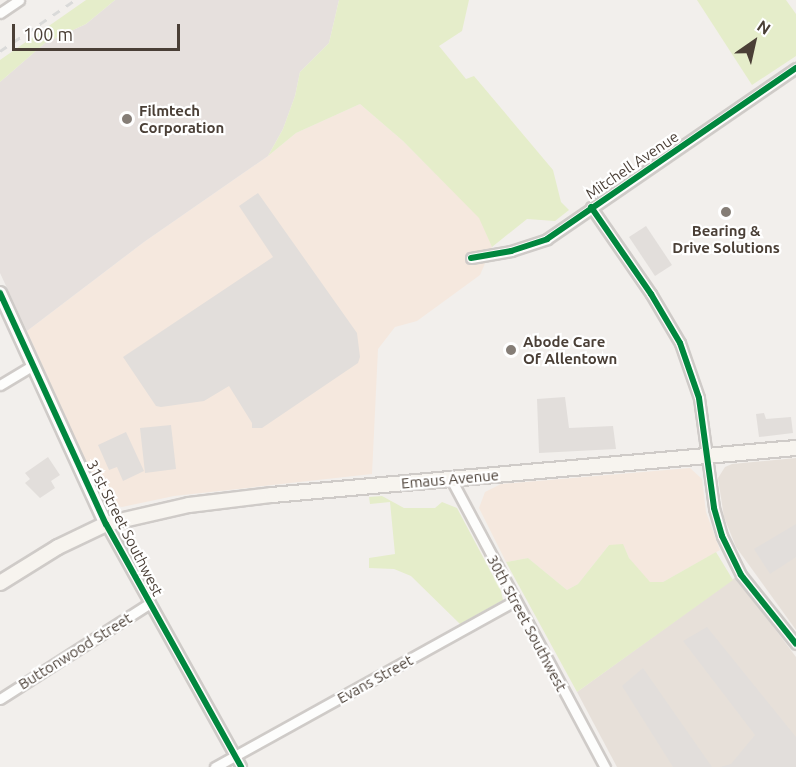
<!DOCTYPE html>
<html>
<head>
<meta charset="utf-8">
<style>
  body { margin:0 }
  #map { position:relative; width:796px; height:767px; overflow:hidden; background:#f2efec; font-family:Ubuntu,sans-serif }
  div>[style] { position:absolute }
  .residential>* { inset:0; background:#e7e0d9 }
  .commercial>* { inset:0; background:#f5e8de }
  .industrial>* { inset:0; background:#e6e0dd }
  .green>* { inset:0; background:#e5edca }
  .parking>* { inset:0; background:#e2dedb }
  .roads { filter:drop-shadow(2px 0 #cfcbc8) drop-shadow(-2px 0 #cfcbc8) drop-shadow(0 2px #cfcbc8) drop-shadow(0 -2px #cfcbc8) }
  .minor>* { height:9px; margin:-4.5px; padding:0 4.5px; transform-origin:4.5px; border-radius:4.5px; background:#fdfdfc }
  .tertiary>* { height:12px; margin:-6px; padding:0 6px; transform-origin:6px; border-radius:6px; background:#fdfdfc }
  .secondary>* { height:14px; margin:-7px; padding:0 7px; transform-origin:7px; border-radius:7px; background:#f7f4ef }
  .rail>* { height:3px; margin-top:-1.5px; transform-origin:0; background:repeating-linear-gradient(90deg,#dadad9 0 8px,transparent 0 16px) }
  .cycleway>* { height:6px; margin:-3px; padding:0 3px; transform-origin:3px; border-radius:3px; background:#00873e }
  .dots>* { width:16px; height:16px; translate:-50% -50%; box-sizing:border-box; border:3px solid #fff; border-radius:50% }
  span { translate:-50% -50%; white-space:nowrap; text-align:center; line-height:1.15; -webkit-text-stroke:4.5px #fff; paint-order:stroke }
  .poi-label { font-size:15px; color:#4a3f36; font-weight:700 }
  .left { translate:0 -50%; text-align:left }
  .street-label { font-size:15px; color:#4a3f36 }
  .north { position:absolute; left:724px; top:12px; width:60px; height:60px; -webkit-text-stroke:4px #fff; paint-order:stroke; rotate:34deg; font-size:16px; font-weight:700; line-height:24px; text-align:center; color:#4a3f36 }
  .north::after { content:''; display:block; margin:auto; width:21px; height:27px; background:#4a3f36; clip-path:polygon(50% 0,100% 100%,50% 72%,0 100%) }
  .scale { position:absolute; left:12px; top:24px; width:168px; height:27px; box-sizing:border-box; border:3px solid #4a3f36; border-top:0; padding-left:8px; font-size:18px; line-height:21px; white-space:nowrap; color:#4a3f36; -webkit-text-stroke:4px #fff; paint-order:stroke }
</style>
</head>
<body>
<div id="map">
  <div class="residential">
    <i style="clip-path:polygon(796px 458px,796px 630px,736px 547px,724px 517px,718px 478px,725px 467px,732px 464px)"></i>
    <i style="clip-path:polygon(736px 577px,796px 657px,796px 767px,617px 767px,577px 692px)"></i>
  </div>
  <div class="commercial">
    <i style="clip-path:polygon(360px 104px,403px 141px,480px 218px,492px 247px,480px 275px,417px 321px,395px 327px,378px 349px,372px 474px,174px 496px,122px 507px,110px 504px,99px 491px,27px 331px,144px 242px,268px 156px,296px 133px)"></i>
    <i style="clip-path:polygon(690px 468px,702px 479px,706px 512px,720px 550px,663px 582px,650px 582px,643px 578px,629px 558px,623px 545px,609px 545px,578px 584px,567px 590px,528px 558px,506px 562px,479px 508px,485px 492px,501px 484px)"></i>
  </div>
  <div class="industrial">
    <i style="clip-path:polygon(115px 0,339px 0,329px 43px,300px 72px,295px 96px,283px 129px,268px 156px,144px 242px,27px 331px,0 273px,0 82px,45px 43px,86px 24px)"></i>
  </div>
  <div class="green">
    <i style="clip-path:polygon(86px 0,115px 0,86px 24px,45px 43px,0 82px,0 60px)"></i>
    <i style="clip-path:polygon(339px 0,469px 0,462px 31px,439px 46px,466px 79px,474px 76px,553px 170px,561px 202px,569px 210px,555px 221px,527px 219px,492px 247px,479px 218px,403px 141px,360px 104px,296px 133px,268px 156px,283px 129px,295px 96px,300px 72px,329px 43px)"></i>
    <i style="clip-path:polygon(697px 0,786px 0,796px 14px,796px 56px,752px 85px)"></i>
    <i style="clip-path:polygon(382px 496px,404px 508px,435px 508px,442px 502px,457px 508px,501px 591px,503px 600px,460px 624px,411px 576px,394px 569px,369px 568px,369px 558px,395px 554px,390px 502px,370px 504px,369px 497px)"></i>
    <i style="clip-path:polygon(623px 544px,629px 558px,650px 582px,663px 582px,716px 552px,733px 580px,577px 692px,506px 562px,528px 558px,567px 590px,578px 584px,609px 545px)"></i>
  </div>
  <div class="parking">
    <i style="clip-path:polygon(258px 193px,357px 333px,360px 357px,358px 363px,262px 428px,252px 428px,252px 423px,229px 386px,204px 401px,161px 407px,156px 406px,123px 357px,273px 257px,239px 206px)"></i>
    <i style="clip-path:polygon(646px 226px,672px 265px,655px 276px,629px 237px)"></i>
    <i style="clip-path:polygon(565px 397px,569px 428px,613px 426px,616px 449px,539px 453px,537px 399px)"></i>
    <i style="clip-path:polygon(764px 413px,766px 419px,791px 417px,793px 433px,759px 437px,756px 414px)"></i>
    <i style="clip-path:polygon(171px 425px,176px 469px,145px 473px,140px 428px)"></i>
    <i style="clip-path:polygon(126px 432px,144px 471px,123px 481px,117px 467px,109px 470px,98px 445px)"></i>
    <i style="clip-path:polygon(48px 457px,60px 475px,51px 481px,55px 488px,40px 498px,25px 483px,30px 479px,25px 473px)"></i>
    <i style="clip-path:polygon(796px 524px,796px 557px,770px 574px,754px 549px)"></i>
    <i style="clip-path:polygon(707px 627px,796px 737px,796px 767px,720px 767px,731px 764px,755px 735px,683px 641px)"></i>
    <i style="clip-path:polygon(643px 668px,712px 767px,673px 767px,622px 686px)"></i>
  </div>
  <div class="roads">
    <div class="minor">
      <i style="left:0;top:13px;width:23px;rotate:-34deg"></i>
      <i style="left:591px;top:207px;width:106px;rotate:55.4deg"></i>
      <i style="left:651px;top:294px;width:57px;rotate:59.4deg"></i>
      <i style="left:680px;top:343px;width:58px;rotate:70.9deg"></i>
      <i style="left:699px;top:398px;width:111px;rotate:82.2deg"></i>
      <i style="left:714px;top:508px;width:29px;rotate:74deg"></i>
      <i style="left:722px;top:536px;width:43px;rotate:64deg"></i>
      <i style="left:741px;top:575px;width:88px;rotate:51.4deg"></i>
      <i style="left:471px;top:258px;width:41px;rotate:-9.9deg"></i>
      <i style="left:511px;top:251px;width:38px;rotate:-18deg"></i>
      <i style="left:547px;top:239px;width:302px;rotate:-34.5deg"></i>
      <i style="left:0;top:385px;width:39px;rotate:-31deg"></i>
      <i style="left:451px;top:479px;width:327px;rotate:61.9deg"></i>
      <i style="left:106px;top:524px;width:278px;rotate:60.9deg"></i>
      <i style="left:0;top:699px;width:178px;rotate:-32.6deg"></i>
      <i style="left:215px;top:767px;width:343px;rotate:-29deg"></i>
    </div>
    <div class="tertiary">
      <i style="left:0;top:293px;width:254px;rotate:65.4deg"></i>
    </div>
    <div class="secondary">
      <i style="left:0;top:583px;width:68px;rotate:-31.8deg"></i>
      <i style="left:58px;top:547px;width:53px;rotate:-25.6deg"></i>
      <i style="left:106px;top:524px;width:85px;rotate:-12.9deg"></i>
      <i style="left:189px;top:505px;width:84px;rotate:-6.9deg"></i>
      <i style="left:272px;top:495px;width:526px;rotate:-5.13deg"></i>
    </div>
  </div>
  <div class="rail">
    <i style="left:0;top:51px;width:91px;rotate:-34.2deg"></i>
  </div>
  <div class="cycleway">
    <i style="left:591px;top:207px;width:106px;rotate:55.4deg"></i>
    <i style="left:651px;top:294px;width:57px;rotate:59.4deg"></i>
    <i style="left:680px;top:343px;width:58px;rotate:70.9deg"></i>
    <i style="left:699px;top:398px;width:111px;rotate:82.2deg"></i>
    <i style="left:714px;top:508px;width:29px;rotate:74deg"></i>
    <i style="left:722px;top:536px;width:43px;rotate:64deg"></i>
    <i style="left:741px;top:575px;width:88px;rotate:51.4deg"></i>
    <i style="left:471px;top:258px;width:41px;rotate:-9.9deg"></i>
    <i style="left:511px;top:251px;width:38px;rotate:-18deg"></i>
    <i style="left:547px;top:239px;width:302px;rotate:-34.5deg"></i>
    <i style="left:0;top:293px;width:254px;rotate:65.4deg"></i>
    <i style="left:106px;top:524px;width:278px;rotate:60.9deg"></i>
  </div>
  <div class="dots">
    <i style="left:127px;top:119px;background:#857d76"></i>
    <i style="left:726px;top:212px;background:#857d76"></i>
    <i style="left:511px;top:350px;background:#857d76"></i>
  </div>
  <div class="poi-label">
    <span class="left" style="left:139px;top:119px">Filmtech<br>Corporation</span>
    <span style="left:726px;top:239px">Bearing &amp;<br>Drive Solutions</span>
    <span class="left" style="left:523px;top:350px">Abode Care<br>Of Allentown</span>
  </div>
  <div class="street-label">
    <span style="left:632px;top:165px;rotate:-34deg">Mitchell Avenue</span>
    <span style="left:450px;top:479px;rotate:-5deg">Emaus Avenue</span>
    <span style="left:125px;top:528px;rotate:63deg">31st Street Southwest</span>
    <span style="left:527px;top:623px;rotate:62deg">30th Street Southwest</span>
    <span style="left:75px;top:651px;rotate:-32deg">Buttonwood Street</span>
    <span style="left:375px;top:679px;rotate:-29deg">Evans Street</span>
  </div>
  <div class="north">N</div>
  <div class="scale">100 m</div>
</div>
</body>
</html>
